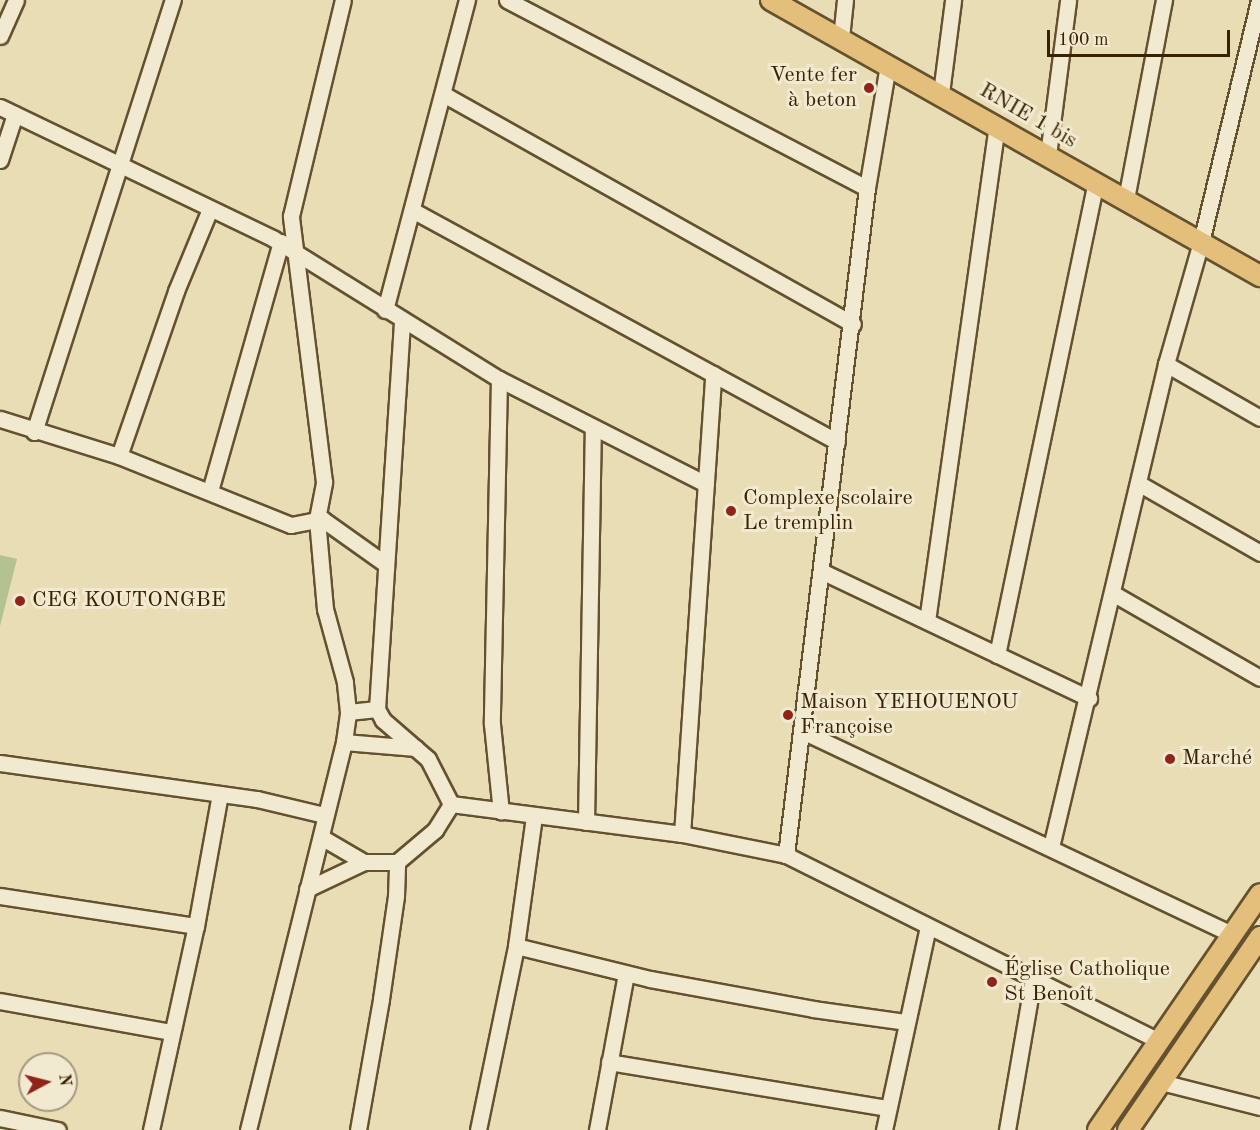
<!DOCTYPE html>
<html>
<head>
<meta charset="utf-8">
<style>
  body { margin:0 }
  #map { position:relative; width:1260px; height:1130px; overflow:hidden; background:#e9ddb6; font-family:"Old Standard TT",serif }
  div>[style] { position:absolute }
  .green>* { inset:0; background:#b3c290 }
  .roads { filter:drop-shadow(2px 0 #64512e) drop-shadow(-2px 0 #64512e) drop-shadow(0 2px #64512e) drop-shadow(0 -2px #64512e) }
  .minor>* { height:15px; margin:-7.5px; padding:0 7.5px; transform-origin:7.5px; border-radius:7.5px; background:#f1e9d0 }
  .major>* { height:20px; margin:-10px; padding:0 10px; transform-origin:10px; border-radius:10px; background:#e4be7b }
  .dots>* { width:16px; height:16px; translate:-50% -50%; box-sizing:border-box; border:3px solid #f1e9d0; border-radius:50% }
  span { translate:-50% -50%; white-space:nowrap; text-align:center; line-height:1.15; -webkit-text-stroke:6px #f1e9d0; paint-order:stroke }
  .poi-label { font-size:22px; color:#382201 }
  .right { translate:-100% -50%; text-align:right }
  .left { translate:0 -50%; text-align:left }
  .street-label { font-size:22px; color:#382201 }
  .north { position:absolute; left:18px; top:1052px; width:60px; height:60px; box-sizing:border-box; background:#f1e9d0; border:2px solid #a7997d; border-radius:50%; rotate:83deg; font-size:16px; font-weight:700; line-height:24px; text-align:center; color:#382201 }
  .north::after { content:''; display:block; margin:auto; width:21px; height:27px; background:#8f2418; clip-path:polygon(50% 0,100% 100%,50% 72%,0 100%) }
  .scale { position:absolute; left:1047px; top:30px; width:183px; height:27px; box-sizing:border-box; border:3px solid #382201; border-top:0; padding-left:8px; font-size:18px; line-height:21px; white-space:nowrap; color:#382201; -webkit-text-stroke:4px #f1e9d0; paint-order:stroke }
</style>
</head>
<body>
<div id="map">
  <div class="green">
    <i style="clip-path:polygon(0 555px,17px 559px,0 626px)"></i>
  </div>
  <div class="roads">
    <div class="minor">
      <i style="left:507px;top:0;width:406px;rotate:27.6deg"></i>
      <i style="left:0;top:36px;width:39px;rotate:-66deg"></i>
      <i style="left:841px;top:38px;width:38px;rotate:-84deg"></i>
      <i style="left:941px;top:93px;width:94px;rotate:-82.6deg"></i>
      <i style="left:443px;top:94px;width:470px;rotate:29.3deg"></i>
      <i style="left:0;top:107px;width:304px;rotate:25.7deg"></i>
      <i style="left:274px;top:239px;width:265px;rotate:31.9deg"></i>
      <i style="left:499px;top:379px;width:232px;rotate:26.9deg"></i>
      <i style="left:1048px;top:155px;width:156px;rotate:-82.6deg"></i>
      <i style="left:0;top:160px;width:48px;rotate:-71.9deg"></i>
      <i style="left:1126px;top:199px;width:203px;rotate:-79.2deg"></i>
      <i style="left:412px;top:210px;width:484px;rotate:28.6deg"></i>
      <i style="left:385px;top:310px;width:321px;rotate:-75.2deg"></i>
      <i style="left:1166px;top:364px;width:108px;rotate:29.9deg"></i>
      <i style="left:499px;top:379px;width:345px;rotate:91.2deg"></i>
      <i style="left:492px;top:724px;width:88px;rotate:84.2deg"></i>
      <i style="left:0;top:419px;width:125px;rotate:17.3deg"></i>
      <i style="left:119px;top:456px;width:185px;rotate:21.9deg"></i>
      <i style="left:291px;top:525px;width:32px;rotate:-11deg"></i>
      <i style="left:322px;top:519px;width:76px;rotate:35.4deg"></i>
      <i style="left:34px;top:432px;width:454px;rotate:-72.2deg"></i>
      <i style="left:119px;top:456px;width:175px;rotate:-70.9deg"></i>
      <i style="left:176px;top:291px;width:89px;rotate:-67.5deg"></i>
      <i style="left:1138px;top:483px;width:141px;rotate:29.8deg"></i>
      <i style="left:210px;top:491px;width:259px;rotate:-74.1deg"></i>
      <i style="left:821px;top:571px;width:297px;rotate:25.4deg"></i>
      <i style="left:1114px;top:594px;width:168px;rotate:29.9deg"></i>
      <i style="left:927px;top:621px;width:501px;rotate:-81.97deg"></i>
      <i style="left:997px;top:655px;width:483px;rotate:-78.2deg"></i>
      <i style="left:348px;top:712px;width:29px;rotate:-6deg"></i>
      <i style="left:802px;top:731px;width:476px;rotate:25.3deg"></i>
      <i style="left:344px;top:742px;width:72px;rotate:4.8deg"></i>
      <i style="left:0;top:763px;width:260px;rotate:8deg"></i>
      <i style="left:257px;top:799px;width:69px;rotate:13.4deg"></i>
      <i style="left:451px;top:804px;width:233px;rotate:7.4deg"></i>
      <i style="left:682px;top:834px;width:106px;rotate:11.4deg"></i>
      <i style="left:786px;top:855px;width:417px;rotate:26.5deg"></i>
      <i style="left:586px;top:822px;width:393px;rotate:-89deg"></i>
      <i style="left:682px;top:834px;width:461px;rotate:-86.1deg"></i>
      <i style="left:321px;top:837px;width:50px;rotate:30.2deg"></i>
      <i style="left:364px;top:862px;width:33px"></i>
      <i style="left:397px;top:862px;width:50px;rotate:-40.1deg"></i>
      <i style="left:435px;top:830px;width:31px;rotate:-58deg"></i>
      <i style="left:451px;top:804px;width:51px;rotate:-117.1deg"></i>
      <i style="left:428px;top:759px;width:60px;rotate:-139.1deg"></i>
      <i style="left:383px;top:720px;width:13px;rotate:-119deg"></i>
      <i style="left:377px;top:709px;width:390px;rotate:-86.3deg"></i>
      <i style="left:1051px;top:847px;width:497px;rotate:-76.6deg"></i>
      <i style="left:1166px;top:364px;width:127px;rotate:-74deg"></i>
      <i style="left:1201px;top:242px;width:249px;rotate:-76.5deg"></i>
      <i style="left:786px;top:855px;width:672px;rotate:-83.08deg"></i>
      <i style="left:867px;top:188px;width:125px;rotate:-80.3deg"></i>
      <i style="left:307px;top:889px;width:63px;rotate:-25.3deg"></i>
      <i style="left:0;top:896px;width:198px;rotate:8.7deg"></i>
      <i style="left:516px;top:946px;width:138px;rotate:13.8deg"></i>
      <i style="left:650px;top:979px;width:166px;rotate:10.4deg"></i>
      <i style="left:813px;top:1009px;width:93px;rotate:8deg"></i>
      <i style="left:0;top:1001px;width:174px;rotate:10.3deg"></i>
      <i style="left:609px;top:1062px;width:283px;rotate:9.4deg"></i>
      <i style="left:1161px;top:1082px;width:102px;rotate:14.2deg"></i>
      <i style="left:0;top:1118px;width:59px;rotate:11.7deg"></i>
      <i style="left:151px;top:1130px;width:209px;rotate:-77.6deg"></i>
      <i style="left:196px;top:926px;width:134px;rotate:-79.7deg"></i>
      <i style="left:248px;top:1130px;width:400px;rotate:-76.1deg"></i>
      <i style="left:344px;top:742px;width:30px;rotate:-82deg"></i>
      <i style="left:348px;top:712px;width:30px;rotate:-96deg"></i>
      <i style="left:345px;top:682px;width:76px;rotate:-105.3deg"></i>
      <i style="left:325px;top:609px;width:90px;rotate:-95.1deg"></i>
      <i style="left:317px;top:519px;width:38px;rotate:-79deg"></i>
      <i style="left:324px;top:482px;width:268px;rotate:-97.1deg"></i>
      <i style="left:291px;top:216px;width:222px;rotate:-76.5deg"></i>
      <i style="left:358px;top:1130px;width:133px;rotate:-80deg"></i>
      <i style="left:381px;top:999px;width:104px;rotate:-81.7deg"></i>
      <i style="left:396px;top:896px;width:34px;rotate:-88deg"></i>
      <i style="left:478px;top:1130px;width:188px;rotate:-78.3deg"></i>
      <i style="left:516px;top:946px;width:130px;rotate:-82.1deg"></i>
      <i style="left:597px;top:1130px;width:159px;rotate:-79.5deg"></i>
      <i style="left:884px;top:1130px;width:208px;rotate:-77.8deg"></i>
      <i style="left:1007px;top:1130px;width:152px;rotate:-80.2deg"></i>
    </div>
    <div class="major">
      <i style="left:771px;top:0;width:562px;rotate:29.44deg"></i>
      <i style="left:1098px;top:1130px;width:286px;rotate:-55.5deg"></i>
      <i style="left:1128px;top:1130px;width:234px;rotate:-55.6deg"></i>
    </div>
  </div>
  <div class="dots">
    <i style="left:869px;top:88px;background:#8f2418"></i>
    <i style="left:731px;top:511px;background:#8f2418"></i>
    <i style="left:20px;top:601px;background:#8f2418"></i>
    <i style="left:788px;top:715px;background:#8f2418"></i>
    <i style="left:1170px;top:759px;background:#8f2418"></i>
    <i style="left:992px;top:982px;background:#8f2418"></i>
  </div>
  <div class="poi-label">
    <span class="right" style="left:857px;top:88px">Vente fer<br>à beton</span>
    <span class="left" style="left:743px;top:511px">Complexe scolaire<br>Le tremplin</span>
    <span class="left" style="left:32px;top:601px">CEG KOUTONGBE</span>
    <span class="left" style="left:800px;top:715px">Maison YEHOUENOU<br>Françoise</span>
    <span class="left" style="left:1182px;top:759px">Marché</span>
    <span class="left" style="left:1004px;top:982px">Église Catholique<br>St Benoît</span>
  </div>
  <div class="street-label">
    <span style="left:1028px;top:116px;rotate:30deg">RNIE 1 bis</span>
  </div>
  <div class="north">N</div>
  <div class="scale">100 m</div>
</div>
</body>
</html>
